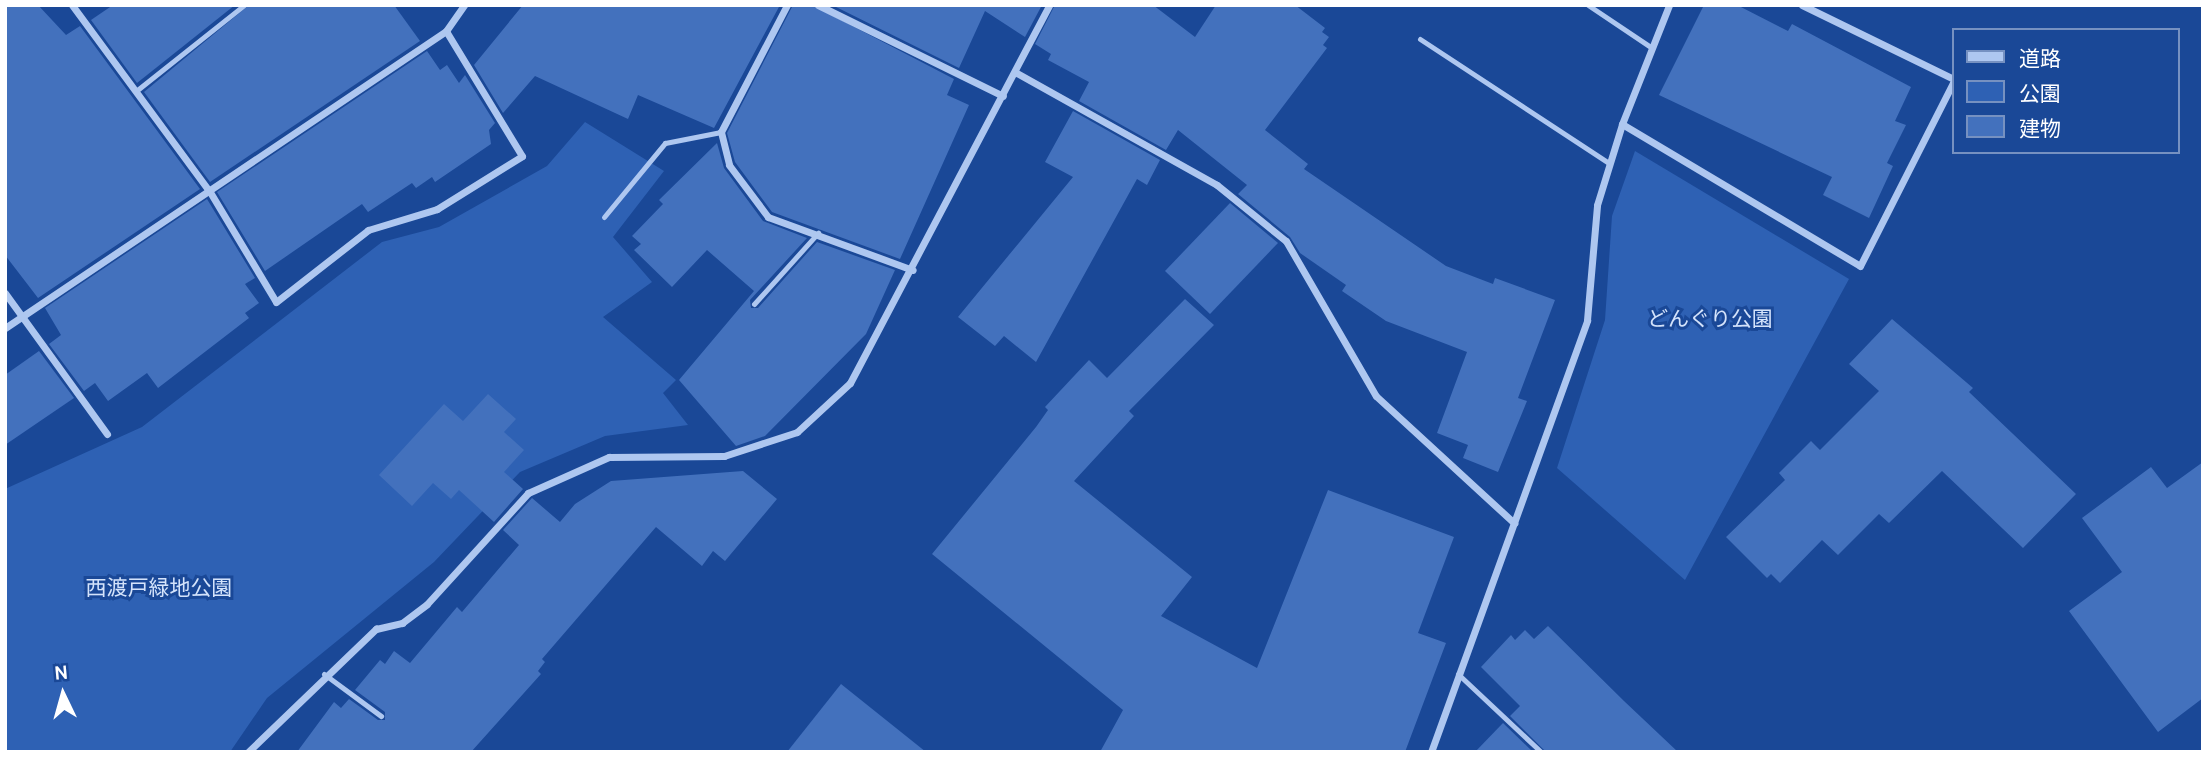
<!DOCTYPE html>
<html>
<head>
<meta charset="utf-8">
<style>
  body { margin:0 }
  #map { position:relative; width:2208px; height:757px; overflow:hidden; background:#1a4897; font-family:Cabin,"Noto Sans JP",sans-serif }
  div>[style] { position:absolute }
  .green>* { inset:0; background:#2e61b4 }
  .building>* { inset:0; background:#4371bd }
  .service>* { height:5px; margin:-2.5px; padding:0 2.5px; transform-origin:2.5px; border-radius:2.5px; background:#aec7f0 }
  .minor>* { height:7px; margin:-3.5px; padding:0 3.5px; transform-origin:3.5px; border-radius:3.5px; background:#aec7f0 }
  span { translate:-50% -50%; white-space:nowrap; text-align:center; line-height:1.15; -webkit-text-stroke:6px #1a4897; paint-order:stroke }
  .park-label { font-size:21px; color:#d4e3fb }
  .frame { position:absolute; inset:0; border:7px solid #fff; pointer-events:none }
  .legend { position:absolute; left:1952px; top:28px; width:228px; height:126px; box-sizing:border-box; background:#1a4897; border:2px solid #7691c1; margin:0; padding:9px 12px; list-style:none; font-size:21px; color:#fff }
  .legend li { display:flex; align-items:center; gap:14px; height:35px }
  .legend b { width:35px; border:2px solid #7691c1 }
  .north { position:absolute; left:28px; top:659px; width:70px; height:70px; -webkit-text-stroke:5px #1a4897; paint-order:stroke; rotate:355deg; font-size:19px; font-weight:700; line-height:28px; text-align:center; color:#fff }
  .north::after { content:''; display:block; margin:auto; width:24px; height:32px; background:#fff; clip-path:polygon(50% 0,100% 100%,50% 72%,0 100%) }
</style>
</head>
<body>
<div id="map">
  <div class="green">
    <i style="clip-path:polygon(585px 122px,664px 171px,613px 237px,652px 282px,603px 317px,676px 380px,663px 393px,688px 425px,605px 436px,520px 472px,434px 562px,267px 698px,230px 752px,5px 752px,5px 489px,142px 427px,382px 242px,439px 227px,547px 166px)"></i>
    <i style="clip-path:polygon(1635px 151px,1849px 279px,1685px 580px,1557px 468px,1605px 320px,1612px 216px)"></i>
  </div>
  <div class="building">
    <i style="clip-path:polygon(5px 5px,38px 5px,66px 35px,80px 26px,200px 189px,38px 298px,5px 255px)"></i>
    <i style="clip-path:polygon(113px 5px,235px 5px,137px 83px,91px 20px)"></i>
    <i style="clip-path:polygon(249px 5px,394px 5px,420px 41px,210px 182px,144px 92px)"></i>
    <i style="clip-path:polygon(523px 5px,780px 5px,714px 128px,638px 95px,628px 119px,535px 76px,503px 113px,474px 65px)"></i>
    <i style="clip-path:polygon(793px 5px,812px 5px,954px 79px,947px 95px,969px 105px,900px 259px,772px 212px,735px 162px,727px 133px)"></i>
    <i style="clip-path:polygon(832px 5px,1042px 5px,1025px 37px,985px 11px,959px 68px)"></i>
    <i style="clip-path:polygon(1055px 5px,1153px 5px,1195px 37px,1216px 5px,1295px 5px,1325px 28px,1322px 32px,1329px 37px,1323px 45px,1327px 48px,1265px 130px,1308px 164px,1304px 169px,1446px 266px,1493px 284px,1495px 278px,1555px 300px,1518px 398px,1527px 401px,1498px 472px,1463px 458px,1468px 445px,1437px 433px,1467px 352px,1386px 321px,1342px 291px,1346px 285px,1300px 253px,1290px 237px,1238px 194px,1247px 185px,1178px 130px,1166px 150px,1079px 101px,1089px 82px,1048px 60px,1051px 54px,1035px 44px)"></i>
    <i style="clip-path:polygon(1704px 5px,1737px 5px,1788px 31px,1792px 24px,1911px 87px,1895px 121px,1906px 125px,1887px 163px,1893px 166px,1869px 218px,1823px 195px,1832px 177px,1659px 95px)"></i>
    <i style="clip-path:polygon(427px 51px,440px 70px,447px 65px,459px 83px,465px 75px,495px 123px,489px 130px,491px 144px,435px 182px,432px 177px,416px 188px,412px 183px,368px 212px,362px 204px,265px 271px,217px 192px)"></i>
    <i style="clip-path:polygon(1073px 111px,1160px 160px,1147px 185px,1137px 179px,1036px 362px,1004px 336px,995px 346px,958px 317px,1073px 177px,1045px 162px)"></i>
    <i style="clip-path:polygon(717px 143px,724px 168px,763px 221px,807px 238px,750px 300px,751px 308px,758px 308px,817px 242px,895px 270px,866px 334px,765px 436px,736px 446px,679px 380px,754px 291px,707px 250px,672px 287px,634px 250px,641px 244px,632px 236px,663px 204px,659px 200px)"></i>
    <i style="clip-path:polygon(207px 199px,255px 278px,245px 284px,259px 303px,245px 313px,249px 318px,158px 388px,147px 373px,108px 401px,95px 383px,84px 391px,49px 344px,61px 335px,45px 308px)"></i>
    <i style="clip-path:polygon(1230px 203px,1278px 243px,1210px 314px,1165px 271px)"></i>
    <i style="clip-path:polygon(1185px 299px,1214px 325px,1129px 411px,1134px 416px,1074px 481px,1192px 577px,1161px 616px,1257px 668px,1328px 490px,1454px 537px,1418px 633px,1446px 643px,1405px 752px,1100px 752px,1123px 710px,932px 554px,1036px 427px,1048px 410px,1045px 407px,1089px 360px,1107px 378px)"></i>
    <i style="clip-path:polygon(1892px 319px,1973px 388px,1969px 392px,2076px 494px,2023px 548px,1942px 471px,1889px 523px,1879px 514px,1838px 555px,1822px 540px,1780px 583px,1771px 574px,1767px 578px,1726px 537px,1785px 480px,1779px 473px,1811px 441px,1820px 450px,1879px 391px,1849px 364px)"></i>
    <i style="clip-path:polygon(39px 351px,74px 398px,5px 445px,5px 375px)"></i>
    <i style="clip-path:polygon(488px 394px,516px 419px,504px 432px,524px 450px,504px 472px,523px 489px,494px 522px,459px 490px,451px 499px,433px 483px,412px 506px,379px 475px,444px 404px,463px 421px)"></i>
    <i style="clip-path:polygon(2203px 462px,2203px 698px,2158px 732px,2069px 611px,2122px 572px,2082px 518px,2151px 467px,2167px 488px)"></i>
    <i style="clip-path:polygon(743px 471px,777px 499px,725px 561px,713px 551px,702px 566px,656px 527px,542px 659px,545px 662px,538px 671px,541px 674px,471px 752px,297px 752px,334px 702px,341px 708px,349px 699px,378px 720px,385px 720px,385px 712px,355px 690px,380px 660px,385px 664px,394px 651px,410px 663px,457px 607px,462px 612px,519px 545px,503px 530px,532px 498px,560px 522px,575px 504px,611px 481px)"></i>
    <i style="clip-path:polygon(1548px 626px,1624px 701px,1678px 752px,1546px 752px,1510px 716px,1520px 706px,1481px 667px,1511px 635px,1515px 640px,1525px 630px,1534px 639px)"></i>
    <i style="clip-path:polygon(841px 684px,926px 752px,787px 752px)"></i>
    <i style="clip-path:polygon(1503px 723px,1533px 752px,1475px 752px)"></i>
  </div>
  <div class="service">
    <i style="left:1588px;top:5px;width:77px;rotate:33.9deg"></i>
    <i style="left:1420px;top:39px;width:227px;rotate:33.3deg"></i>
    <i style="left:136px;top:91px;width:138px;rotate:-38.5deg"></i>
    <i style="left:604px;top:217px;width:96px;rotate:-50.5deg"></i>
    <i style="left:665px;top:143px;width:57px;rotate:-11.1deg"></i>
    <i style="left:754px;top:304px;width:96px;rotate:-48deg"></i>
    <i style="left:324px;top:674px;width:71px;rotate:36.4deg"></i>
    <i style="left:1458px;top:674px;width:114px;rotate:43.2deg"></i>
  </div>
  <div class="minor">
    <i style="left:72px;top:5px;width:232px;rotate:53.6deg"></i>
    <i style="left:210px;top:192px;width:128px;rotate:59deg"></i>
    <i style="left:276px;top:302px;width:117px;rotate:-38deg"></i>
    <i style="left:368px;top:230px;width:72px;rotate:-16.9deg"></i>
    <i style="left:437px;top:209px;width:100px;rotate:-31.9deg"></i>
    <i style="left:522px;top:156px;width:146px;rotate:-121.3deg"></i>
    <i style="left:787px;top:5px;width:143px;rotate:117.5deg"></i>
    <i style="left:721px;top:132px;width:34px;rotate:76deg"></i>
    <i style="left:729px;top:165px;width:65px;rotate:53.1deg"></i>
    <i style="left:768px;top:217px;width:154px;rotate:20.1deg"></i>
    <i style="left:818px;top:5px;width:206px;rotate:26.2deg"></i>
    <i style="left:1802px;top:5px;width:169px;rotate:26deg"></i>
    <i style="left:1015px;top:72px;width:231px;rotate:29.2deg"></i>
    <i style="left:1217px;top:185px;width:89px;rotate:39.1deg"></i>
    <i style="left:1286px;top:241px;width:179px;rotate:59.9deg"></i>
    <i style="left:1376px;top:396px;width:188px;rotate:42.6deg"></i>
    <i style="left:1622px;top:124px;width:277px;rotate:30.8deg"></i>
    <i style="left:1860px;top:266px;width:208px;rotate:-63.1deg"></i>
    <i style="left:5px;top:293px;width:174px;rotate:54.1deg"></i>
    <i style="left:5px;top:328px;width:532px;rotate:-33.96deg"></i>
    <i style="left:446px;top:31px;width:32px;rotate:-55deg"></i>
    <i style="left:248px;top:752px;width:178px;rotate:-43.9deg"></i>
    <i style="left:376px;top:629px;width:27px;rotate:-13deg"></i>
    <i style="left:402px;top:623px;width:31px;rotate:-37deg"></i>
    <i style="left:427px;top:604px;width:150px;rotate:-47.7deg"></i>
    <i style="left:528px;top:493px;width:89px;rotate:-24deg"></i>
    <i style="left:609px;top:457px;width:115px;rotate:-0.5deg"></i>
    <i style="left:724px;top:456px;width:77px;rotate:-18.2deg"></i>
    <i style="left:797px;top:432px;width:72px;rotate:-42.8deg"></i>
    <i style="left:850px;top:383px;width:427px;rotate:-62.2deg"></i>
    <i style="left:1431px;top:752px;width:459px;rotate:-70.1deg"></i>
    <i style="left:1587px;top:320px;width:115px;rotate:-85deg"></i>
    <i style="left:1597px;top:205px;width:85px;rotate:-72.8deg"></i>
    <i style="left:1622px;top:124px;width:128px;rotate:-68.4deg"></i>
  </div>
  <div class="park-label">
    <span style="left:1710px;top:319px">どんぐり公園</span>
    <span style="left:159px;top:588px">西渡戸緑地公園</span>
  </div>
  <div class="frame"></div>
  <ul class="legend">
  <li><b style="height:9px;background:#aec7f0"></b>道路</li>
  <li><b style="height:19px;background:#2e61b4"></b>公園</li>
  <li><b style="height:19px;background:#4371bd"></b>建物</li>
  </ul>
  <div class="north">N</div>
</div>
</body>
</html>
